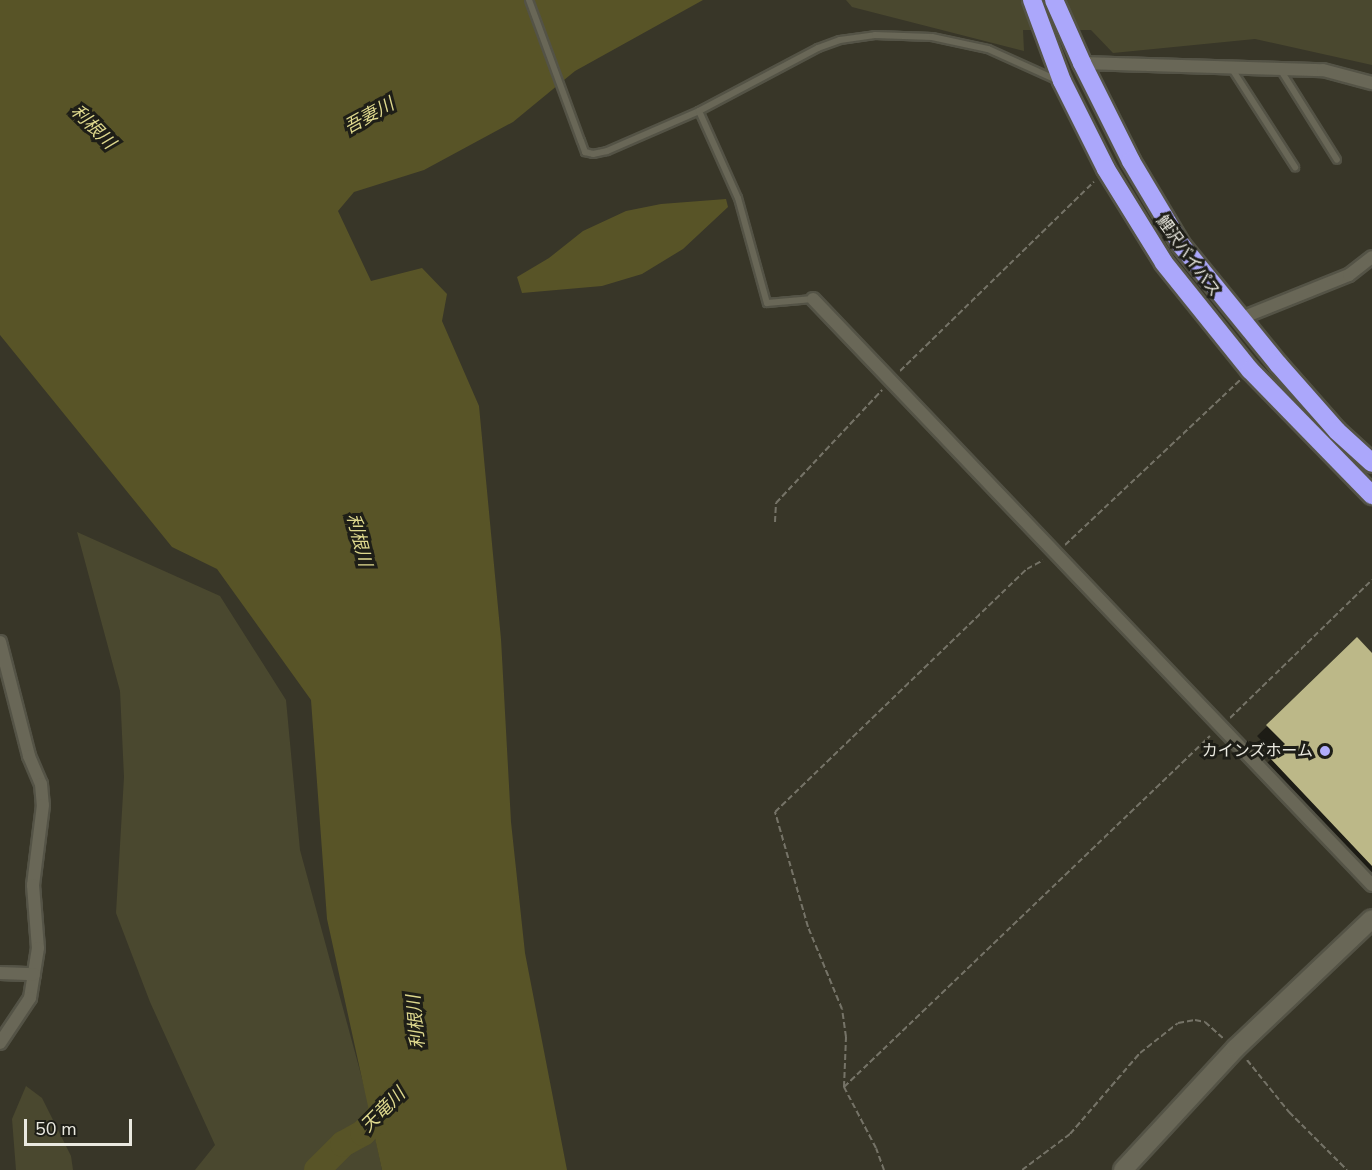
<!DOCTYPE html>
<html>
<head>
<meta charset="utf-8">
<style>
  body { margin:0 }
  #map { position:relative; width:1372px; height:1170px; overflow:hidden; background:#383628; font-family:"Nunito Sans","Noto Sans JP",sans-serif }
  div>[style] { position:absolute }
  .green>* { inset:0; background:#4a482f }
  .water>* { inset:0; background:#585427 }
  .shadow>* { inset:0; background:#0007 }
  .river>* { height:26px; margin:-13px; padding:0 13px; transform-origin:13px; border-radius:13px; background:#585427 }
  .building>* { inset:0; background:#bcb888 }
  .path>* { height:2px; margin-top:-1px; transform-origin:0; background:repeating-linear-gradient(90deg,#757367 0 6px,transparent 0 9px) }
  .roads { filter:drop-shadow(2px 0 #545346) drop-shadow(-2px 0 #545346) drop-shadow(0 2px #545346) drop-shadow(0 -2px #545346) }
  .lane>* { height:6px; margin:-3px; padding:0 3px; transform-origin:3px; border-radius:3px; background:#696757 }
  .street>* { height:12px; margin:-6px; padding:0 6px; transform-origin:6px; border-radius:6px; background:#696757 }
  .secondary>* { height:18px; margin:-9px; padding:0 9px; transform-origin:9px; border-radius:9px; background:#696757 }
  .highway>* { height:18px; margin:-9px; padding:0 9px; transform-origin:9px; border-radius:9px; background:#aba7fb }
  .dots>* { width:16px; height:16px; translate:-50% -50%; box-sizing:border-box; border:3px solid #1e1e17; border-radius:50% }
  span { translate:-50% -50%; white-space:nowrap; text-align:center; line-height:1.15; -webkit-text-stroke:6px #1e1e17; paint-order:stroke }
  .street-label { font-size:16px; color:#eae9e0 }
  .poi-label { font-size:16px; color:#eae9e0 }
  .right { translate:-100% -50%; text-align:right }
  .water-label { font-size:18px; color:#ded88d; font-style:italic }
  .scale { position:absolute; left:24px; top:1119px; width:108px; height:27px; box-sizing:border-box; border:3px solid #eae9e0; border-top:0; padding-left:8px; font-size:18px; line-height:21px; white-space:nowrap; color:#eae9e0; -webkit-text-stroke:4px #1e1e17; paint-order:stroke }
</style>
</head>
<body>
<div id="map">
  <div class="green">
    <i style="clip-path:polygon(846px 0,1372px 0,1372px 65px,1255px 39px,1113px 53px,1091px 30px,1023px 30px,1024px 51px,852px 7px)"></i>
    <i style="clip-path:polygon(77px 532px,220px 596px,286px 700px,300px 850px,366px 1093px,382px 1170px,195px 1170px,215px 1145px,150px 1002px,116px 913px,124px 777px,120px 691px)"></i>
    <i style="clip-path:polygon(26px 1086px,42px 1098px,71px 1156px,73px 1170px,16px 1170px,12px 1119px)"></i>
  </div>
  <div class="water">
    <i style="clip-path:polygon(0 0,703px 0,575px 71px,513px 122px,424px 170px,354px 192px,338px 211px,371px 281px,422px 268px,447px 294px,442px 321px,479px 406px,501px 639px,511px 822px,525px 953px,567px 1170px,382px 1170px,327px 919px,311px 700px,217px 569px,172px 547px,0 335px)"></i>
    <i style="clip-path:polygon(726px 199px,728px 207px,683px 249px,642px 274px,602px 286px,522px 293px,517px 277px,549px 258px,583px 231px,626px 211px,661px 204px)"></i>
  </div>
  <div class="shadow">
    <i style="clip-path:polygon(1357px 639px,1372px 655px,1372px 878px,1260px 770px,1275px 755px,1257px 736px)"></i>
  </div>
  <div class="river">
    <i style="left:317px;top:1170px;width:37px;rotate:-45deg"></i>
    <i style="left:343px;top:1144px;width:23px;rotate:-29deg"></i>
    <i style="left:363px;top:1133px;width:47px;rotate:-47.6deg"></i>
  </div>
  <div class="building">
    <i style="clip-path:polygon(1357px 637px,1372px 653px,1372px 866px,1270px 758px,1285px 744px,1266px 725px)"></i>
  </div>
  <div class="path">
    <i style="left:900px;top:371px;width:271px;rotate:-44.3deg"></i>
    <i style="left:775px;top:522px;width:19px;rotate:-87deg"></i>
    <i style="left:776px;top:503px;width:155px;rotate:-46.8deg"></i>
    <i style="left:1065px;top:545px;width:241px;rotate:-43.3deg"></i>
    <i style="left:1230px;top:718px;width:198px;rotate:-44.2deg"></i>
    <i style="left:1247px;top:1060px;width:67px;rotate:51.1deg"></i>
    <i style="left:1289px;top:1112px;width:82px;rotate:45deg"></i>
    <i style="left:844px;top:1087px;width:507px;rotate:-43.8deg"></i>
    <i style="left:884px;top:1170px;width:23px;rotate:-110deg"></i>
    <i style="left:876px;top:1148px;width:69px;rotate:-117.7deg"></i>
    <i style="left:844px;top:1087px;width:50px;rotate:-87.7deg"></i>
    <i style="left:846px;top:1037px;width:28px;rotate:-98deg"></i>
    <i style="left:842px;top:1009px;width:89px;rotate:-112.5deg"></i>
    <i style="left:808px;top:927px;width:120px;rotate:-106deg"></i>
    <i style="left:775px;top:812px;width:350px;rotate:-44deg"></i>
    <i style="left:1027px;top:569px;width:18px;rotate:-29deg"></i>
    <i style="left:1022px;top:1170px;width:60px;rotate:-36.9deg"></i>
    <i style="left:1070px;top:1134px;width:107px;rotate:-49.2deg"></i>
    <i style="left:1140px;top:1053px;width:48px;rotate:-38.3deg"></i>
    <i style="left:1178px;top:1023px;width:17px;rotate:-10deg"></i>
    <i style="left:1195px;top:1020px;width:10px;rotate:11deg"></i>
    <i style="left:1205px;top:1022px;width:24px;rotate:42deg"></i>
  </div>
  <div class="roads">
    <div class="lane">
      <i style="left:529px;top:0;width:150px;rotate:69.8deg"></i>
      <i style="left:581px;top:141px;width:12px;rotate:70deg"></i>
      <i style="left:585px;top:152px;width:8px;rotate:14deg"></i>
      <i style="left:593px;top:154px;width:14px;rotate:-12deg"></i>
      <i style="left:607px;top:151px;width:100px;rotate:-23.5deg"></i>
      <i style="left:699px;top:111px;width:135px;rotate:-27.9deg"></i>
      <i style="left:818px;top:48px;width:23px;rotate:-20deg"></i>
      <i style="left:840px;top:40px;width:35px;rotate:-8deg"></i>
      <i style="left:875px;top:35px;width:57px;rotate:2deg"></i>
      <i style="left:932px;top:37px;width:57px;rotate:12.1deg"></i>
      <i style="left:988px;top:49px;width:76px;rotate:24.2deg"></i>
      <i style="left:1232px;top:69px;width:117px;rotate:57.3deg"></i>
      <i style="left:1280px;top:69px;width:107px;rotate:57.9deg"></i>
      <i style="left:699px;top:111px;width:95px;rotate:65.9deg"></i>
      <i style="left:738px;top:198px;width:109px;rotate:74.6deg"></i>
      <i style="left:767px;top:303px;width:46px;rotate:-5deg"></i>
    </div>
    <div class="street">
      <i style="left:1082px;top:63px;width:241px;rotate:1.7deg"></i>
      <i style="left:1323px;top:70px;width:51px;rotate:14.9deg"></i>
      <i style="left:813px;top:299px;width:810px;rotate:46.35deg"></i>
      <i style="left:1239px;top:319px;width:118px;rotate:-21.8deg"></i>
      <i style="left:1349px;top:275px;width:29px;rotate:-38deg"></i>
      <i style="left:0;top:642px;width:118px;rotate:75.7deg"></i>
      <i style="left:29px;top:756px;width:30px;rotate:67deg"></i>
      <i style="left:41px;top:784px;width:21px;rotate:85deg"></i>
      <i style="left:43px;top:805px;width:81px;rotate:97.1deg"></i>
      <i style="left:33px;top:885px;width:63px;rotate:85.5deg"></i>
      <i style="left:38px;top:948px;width:51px;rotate:99.1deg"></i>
      <i style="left:30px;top:998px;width:54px;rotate:123.7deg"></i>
      <i style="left:0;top:973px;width:34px;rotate:2deg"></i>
    </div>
    <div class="secondary">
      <i style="left:1123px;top:1170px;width:166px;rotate:-47.2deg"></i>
      <i style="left:1236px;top:1048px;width:187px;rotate:-43.5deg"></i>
    </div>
    <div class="highway">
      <i style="left:1032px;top:0;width:86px;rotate:69.7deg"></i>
      <i style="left:1062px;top:81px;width:98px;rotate:63.4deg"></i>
      <i style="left:1106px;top:169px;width:110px;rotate:58.3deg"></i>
      <i style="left:1164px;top:263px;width:137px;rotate:51.2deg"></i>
      <i style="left:1250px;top:370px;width:175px;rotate:45.7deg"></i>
      <i style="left:1054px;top:0;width:69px;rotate:66deg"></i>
      <i style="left:1082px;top:63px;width:110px;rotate:63.4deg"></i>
      <i style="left:1131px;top:161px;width:98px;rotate:59.2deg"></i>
      <i style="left:1181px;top:245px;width:154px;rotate:50.8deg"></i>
      <i style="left:1278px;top:364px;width:89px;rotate:48.6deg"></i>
      <i style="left:1337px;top:431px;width:47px;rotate:42.4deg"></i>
    </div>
  </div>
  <div class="dots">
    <i style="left:1325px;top:751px;background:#b1adfa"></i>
  </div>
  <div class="street-label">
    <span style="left:1188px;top:256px;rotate:54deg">鯉沢バイパス</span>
  </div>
  <div class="poi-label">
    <span class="right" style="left:1313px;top:751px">カインズホーム</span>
  </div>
  <div class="water-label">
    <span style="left:369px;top:116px;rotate:-29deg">吾妻川</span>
    <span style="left:93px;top:127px;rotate:45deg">利根川</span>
    <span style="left:359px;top:540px;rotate:76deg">利根川</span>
    <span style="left:416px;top:1022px;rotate:-95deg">利根川</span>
    <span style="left:383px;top:1110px;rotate:-45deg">天竜川</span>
  </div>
  <div class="scale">50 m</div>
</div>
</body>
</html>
